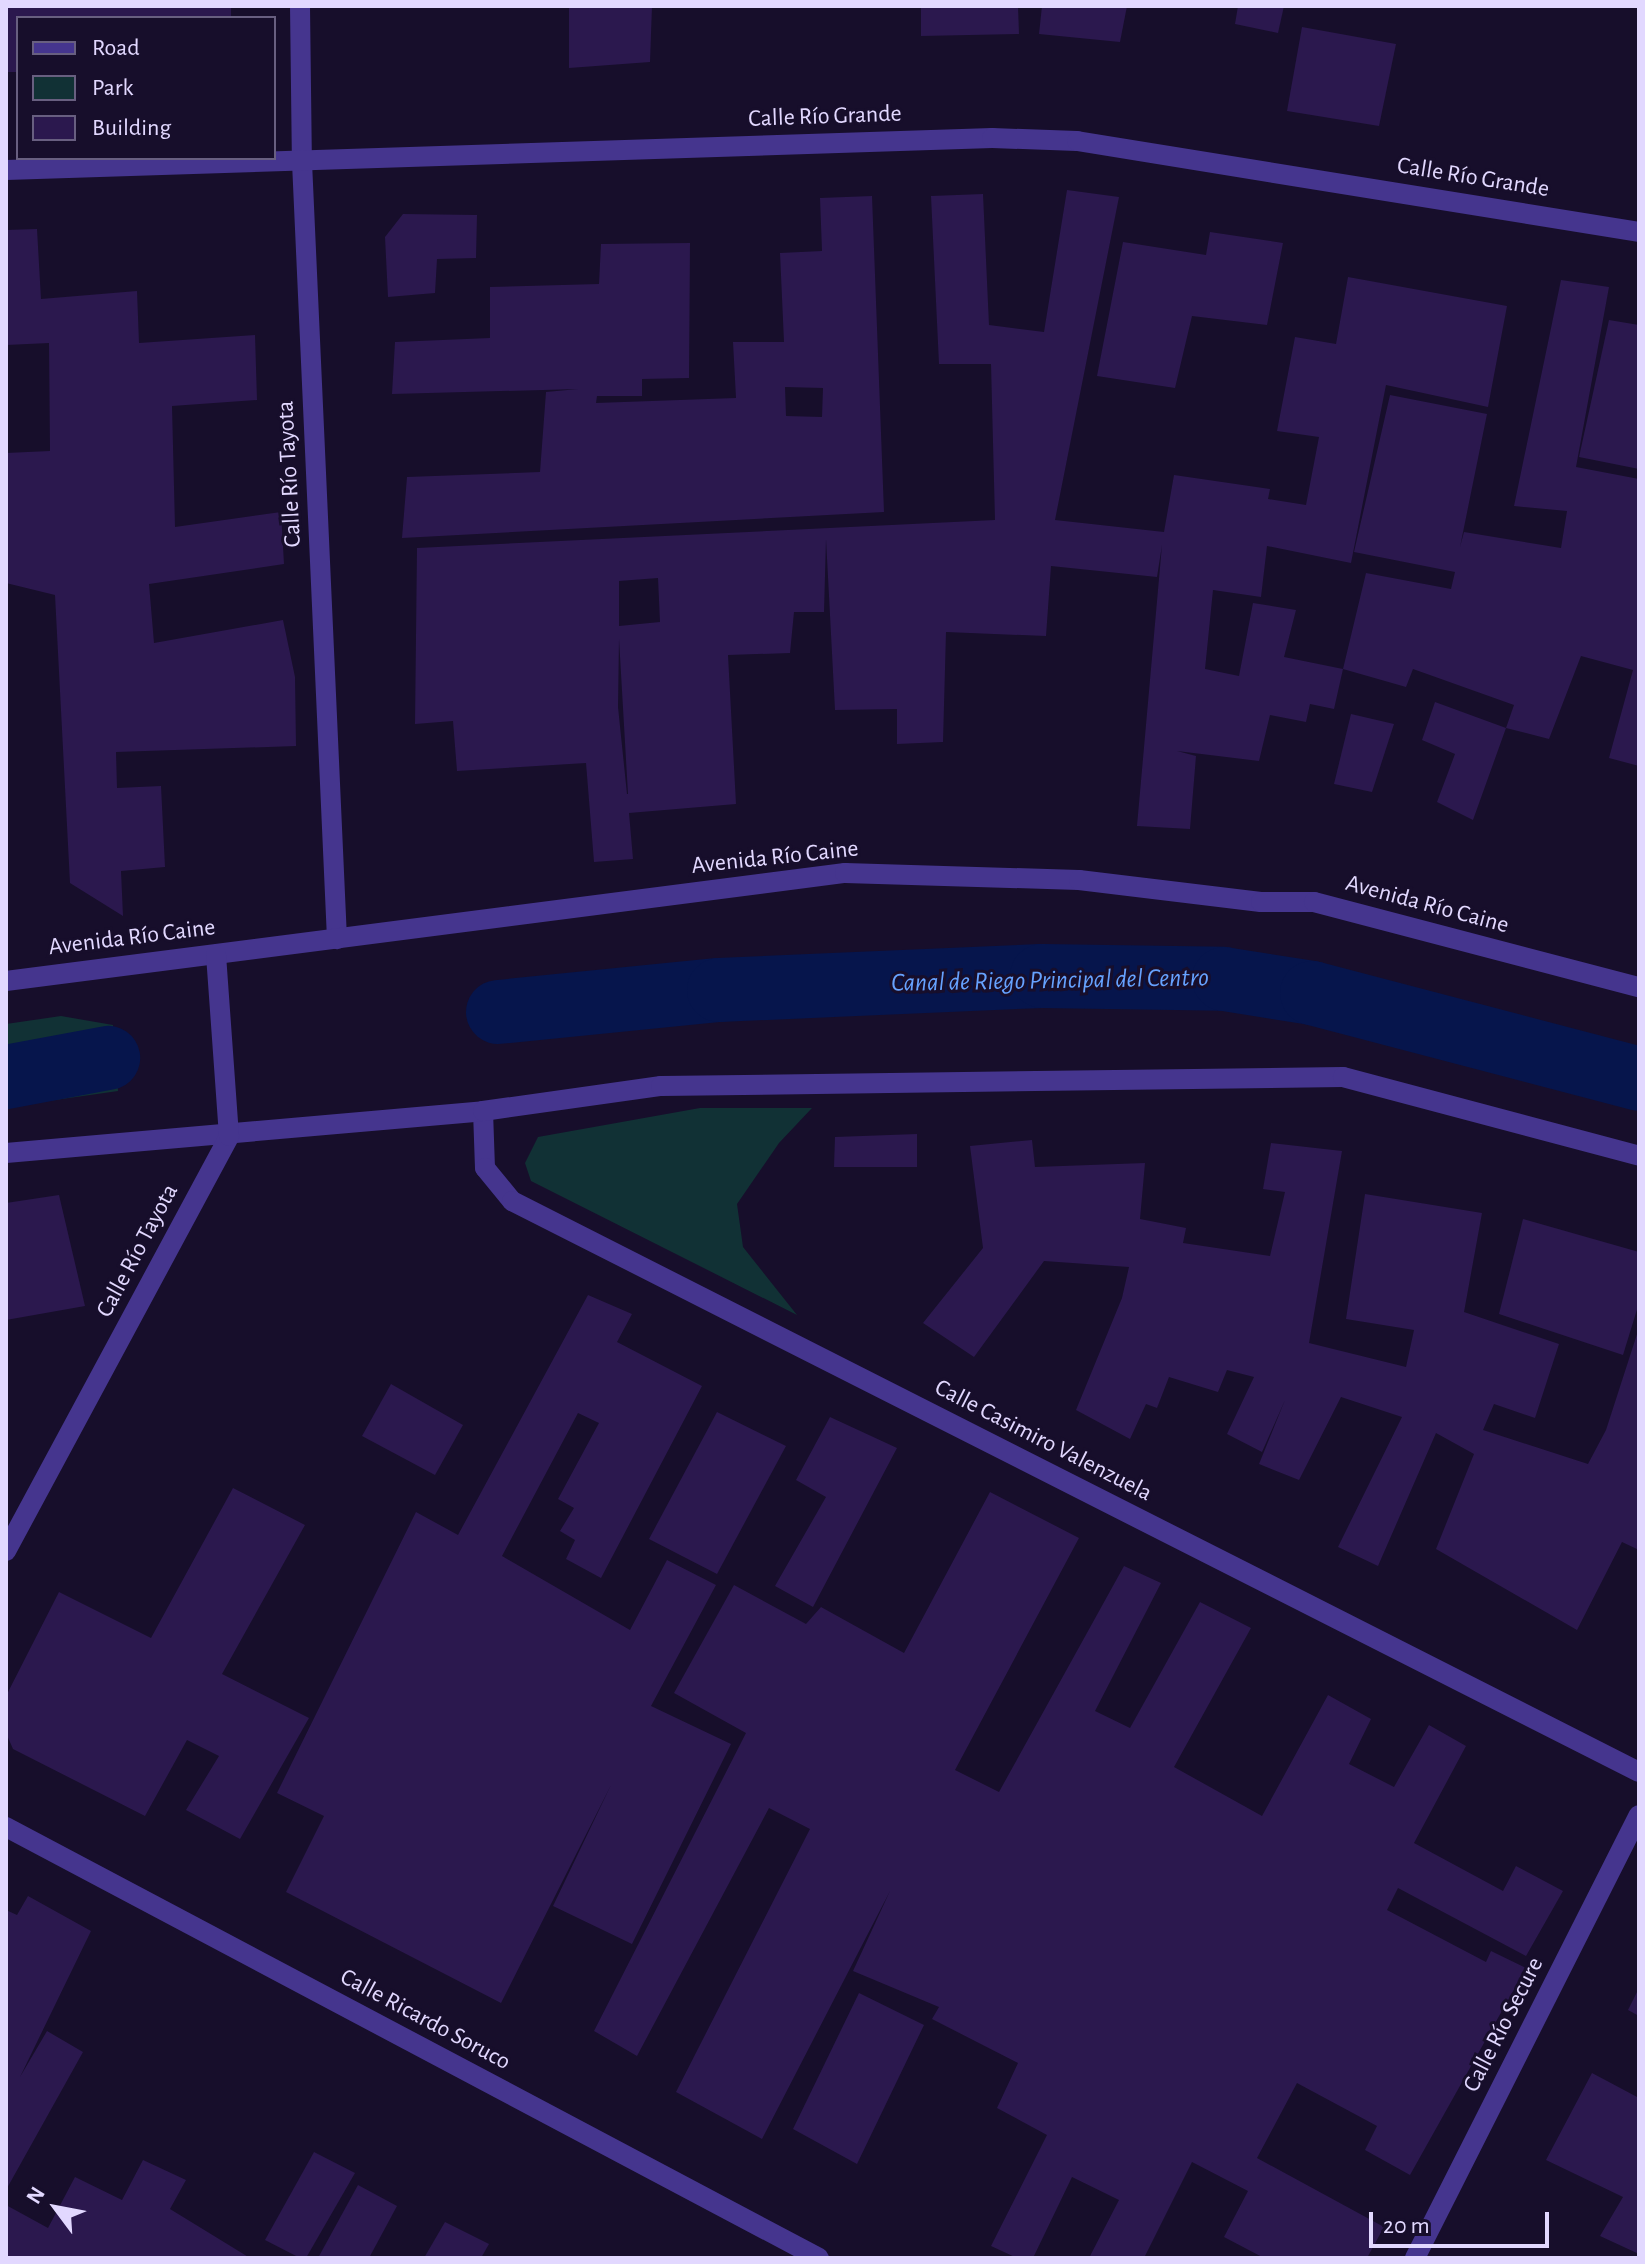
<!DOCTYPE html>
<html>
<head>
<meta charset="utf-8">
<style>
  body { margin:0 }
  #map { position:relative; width:1645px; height:2264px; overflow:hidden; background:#170e2b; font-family:"Alegreya Sans",sans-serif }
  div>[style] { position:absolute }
  .green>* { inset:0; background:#113135 }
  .canal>* { height:64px; margin:-32px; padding:0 32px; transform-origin:32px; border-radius:32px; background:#06154c }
  .building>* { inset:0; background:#2b184e }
  .minor>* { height:20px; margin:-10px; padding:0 10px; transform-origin:10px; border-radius:10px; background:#45358e }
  span { translate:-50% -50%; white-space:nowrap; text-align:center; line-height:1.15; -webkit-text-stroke:6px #170e2b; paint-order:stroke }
  .street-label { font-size:24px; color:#e2d8ff }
  .water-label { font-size:26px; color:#66a2ff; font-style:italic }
  .frame { position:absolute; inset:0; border:8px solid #e2d8ff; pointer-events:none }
  .legend { position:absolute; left:16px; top:16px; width:260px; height:144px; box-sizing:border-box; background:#170e2b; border:2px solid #685f80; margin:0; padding:10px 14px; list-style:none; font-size:24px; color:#e2d8ff }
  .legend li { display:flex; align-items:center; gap:16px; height:40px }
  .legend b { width:40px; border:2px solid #685f80 }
  .north { position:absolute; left:16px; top:2168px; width:80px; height:80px; -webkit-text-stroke:6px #170e2b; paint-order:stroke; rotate:302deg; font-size:22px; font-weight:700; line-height:32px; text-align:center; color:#e2d8ff }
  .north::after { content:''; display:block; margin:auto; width:28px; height:36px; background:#e2d8ff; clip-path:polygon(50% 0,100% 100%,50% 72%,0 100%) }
  .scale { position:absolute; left:1369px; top:2212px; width:180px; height:36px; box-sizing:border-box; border:4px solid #e2d8ff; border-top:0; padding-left:10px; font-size:24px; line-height:28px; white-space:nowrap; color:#e2d8ff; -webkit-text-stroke:6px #170e2b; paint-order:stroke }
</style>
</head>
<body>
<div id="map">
  <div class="green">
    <i style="clip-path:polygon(61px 1016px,113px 1025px,118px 1091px,6px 1107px,6px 1024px)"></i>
    <i style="clip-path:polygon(700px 1108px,812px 1108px,779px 1143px,737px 1204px,743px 1247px,797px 1315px,531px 1181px,525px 1163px,538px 1137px)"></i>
  </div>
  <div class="canal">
    <i style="left:498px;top:1012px;width:222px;rotate:-5.7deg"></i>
    <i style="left:719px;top:990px;width:323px;rotate:-2.5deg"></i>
    <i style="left:1042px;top:976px;width:182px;rotate:0.9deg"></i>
    <i style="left:1224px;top:979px;width:89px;rotate:9deg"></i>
    <i style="left:1312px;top:993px;width:338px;rotate:14.7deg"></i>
    <i style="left:6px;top:1077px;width:104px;rotate:-10.6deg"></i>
  </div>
  <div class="building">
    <i style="clip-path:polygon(6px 6px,231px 6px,231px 18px,18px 18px,18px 72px,6px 72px)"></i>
    <i style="clip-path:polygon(569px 6px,652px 6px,650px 62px,569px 68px)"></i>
    <i style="clip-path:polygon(921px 6px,1018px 6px,1019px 34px,921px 36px)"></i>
    <i style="clip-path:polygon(1042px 6px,1127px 6px,1120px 42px,1039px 34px)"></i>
    <i style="clip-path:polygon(1238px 6px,1284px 6px,1278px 33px,1235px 24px)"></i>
    <i style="clip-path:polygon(1302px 27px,1396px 44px,1379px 126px,1287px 111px)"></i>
    <i style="clip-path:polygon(evenodd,1067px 190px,1119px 197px,1055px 520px,1164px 532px,1174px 475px,1270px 489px,1268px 499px,1306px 505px,1319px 437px,1277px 431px,1295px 337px,1336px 344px,1348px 277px,1507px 306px,1488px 407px,1386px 385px,1351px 563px,1267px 546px,1261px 597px,1213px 590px,1205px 669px,1239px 676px,1253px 603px,1296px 610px,1284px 657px,1343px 669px,1366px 573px,1451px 589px,1455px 572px,1354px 552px,1390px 395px,1487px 414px,1460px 547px,1464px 532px,1561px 548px,1567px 511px,1514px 506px,1561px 280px,1609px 287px,1576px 467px,1639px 479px,1639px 766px,1609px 758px,1633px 670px,1581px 656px,1549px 739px,1506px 728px,1514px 705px,1413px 669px,1406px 687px,1343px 669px,1334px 709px,1310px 704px,1306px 722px,1270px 715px,1259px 761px,1177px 751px,1196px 756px,1190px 829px,1137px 826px,1162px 545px,1157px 577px,1051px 566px,1046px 636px,946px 632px,943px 742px,897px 744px,897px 709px,835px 710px,826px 539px,824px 612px,794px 612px,790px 653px,728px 655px,736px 804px,629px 813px,633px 859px,594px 862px,586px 763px,457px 771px,453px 721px,415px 724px,417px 548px,995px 520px,991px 364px,939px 364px,931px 196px,983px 194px,989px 325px,1044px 332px,1067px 190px,658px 578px,660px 622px,619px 626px,619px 581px,658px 578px,1067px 190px,619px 639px,628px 794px,627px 794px,618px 707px,619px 639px)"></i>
    <i style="clip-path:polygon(evenodd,872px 196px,884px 512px,402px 538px,407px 477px,540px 472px,546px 392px,578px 389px,392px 394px,395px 342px,490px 338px,490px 287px,599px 284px,601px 244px,690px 243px,689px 378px,642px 379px,642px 396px,597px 396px,596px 403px,736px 398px,733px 342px,784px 342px,780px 253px,822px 251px,820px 198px,872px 196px,785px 387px,823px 388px,822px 417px,786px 416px,785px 387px)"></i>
    <i style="clip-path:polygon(403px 214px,477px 215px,476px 258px,437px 259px,435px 293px,388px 297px,385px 237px)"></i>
    <i style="clip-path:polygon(37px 229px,41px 299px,137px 291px,139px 343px,255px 335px,257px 400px,172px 406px,175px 527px,281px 512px,284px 564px,149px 584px,154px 643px,283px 620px,295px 677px,296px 746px,116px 752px,117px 788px,161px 786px,165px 867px,121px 871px,123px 916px,70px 883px,55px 595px,6px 583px,6px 453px,50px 451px,49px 343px,6px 345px,6px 230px)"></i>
    <i style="clip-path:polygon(1210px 232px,1283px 243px,1267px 325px,1192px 316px,1175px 388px,1097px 376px,1123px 242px,1206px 255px)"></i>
    <i style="clip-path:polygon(1609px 320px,1639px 325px,1639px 469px,1579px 457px)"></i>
    <i style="clip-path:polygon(1435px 702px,1506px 728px,1473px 820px,1437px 802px,1455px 754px,1422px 740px)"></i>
    <i style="clip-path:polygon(1351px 714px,1394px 724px,1372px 792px,1334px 784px)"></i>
    <i style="clip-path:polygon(917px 1134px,917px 1167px,834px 1167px,835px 1137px)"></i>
    <i style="clip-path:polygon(1032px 1140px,1035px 1167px,1145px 1163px,1140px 1219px,1186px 1228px,1183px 1243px,1270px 1256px,1285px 1192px,1263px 1189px,1271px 1143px,1342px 1151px,1309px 1343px,1406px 1367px,1414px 1330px,1346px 1319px,1365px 1194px,1482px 1213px,1464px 1312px,1559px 1344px,1535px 1418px,1494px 1404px,1483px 1430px,1588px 1464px,1606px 1430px,1639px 1328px,1639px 1550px,1622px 1542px,1577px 1630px,1436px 1549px,1474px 1454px,1436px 1433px,1378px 1566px,1338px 1547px,1402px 1417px,1341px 1397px,1299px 1480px,1259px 1464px,1285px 1400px,1262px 1452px,1227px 1434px,1254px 1377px,1227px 1370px,1218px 1392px,1169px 1377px,1157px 1408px,1146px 1404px,1130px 1439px,1076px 1410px,1122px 1298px,1129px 1267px,1044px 1261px,974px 1357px,923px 1323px,983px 1248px,970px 1146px)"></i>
    <i style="clip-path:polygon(59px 1195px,85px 1306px,6px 1320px,6px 1203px)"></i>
    <i style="clip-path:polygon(1523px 1219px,1639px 1252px,1639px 1303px,1623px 1355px,1499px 1314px)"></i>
    <i style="clip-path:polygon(588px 1295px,632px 1314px,617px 1342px,702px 1386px,601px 1578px,566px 1559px,575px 1540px,560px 1531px,574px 1508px,558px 1499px,599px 1423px,578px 1413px,502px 1556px,630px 1630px,667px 1560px,716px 1585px,651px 1706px,731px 1744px,632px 1944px,553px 1906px,611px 1785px,501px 2003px,286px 1892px,324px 1816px,277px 1793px,416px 1512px,458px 1535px)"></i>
    <i style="clip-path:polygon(391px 1384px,463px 1425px,435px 1475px,362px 1436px)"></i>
    <i style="clip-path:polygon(717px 1412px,786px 1446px,717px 1574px,649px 1539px)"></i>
    <i style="clip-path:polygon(830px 1417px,897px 1448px,813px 1607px,775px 1586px,826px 1497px,796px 1480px)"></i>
    <i style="clip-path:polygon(233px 1488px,305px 1525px,222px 1674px,309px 1718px,240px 1839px,186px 1810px,219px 1756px,187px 1740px,145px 1816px,13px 1749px,6px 1733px,6px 1696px,59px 1592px,151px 1638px)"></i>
    <i style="clip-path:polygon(990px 1492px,1079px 1538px,955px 1770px,999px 1792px,1124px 1566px,1161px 1583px,1095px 1711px,1130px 1728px,1200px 1602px,1251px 1628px,1174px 1767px,1262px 1816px,1328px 1695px,1371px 1719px,1349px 1764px,1394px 1787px,1429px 1725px,1466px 1746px,1414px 1843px,1503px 1891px,1516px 1866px,1563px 1891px,1526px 1956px,1398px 1888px,1387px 1910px,1486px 1962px,1491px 1951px,1526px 1968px,1410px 2175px,1365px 2150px,1377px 2126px,1297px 2083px,1257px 2158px,1384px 2227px,1367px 2258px,1264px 2258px,1224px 2237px,1248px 2191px,1192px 2162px,1144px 2258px,1089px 2258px,1119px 2200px,1072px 2177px,1033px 2258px,1017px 2258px,991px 2246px,1047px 2135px,997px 2108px,1018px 2063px,932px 2019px,939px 2007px,853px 1971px,890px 1891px,762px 2139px,676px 2092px,810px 1829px,769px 1808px,637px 2056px,594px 2031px,746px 1733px,674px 1693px,734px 1585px,806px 1624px,821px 1607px,904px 1653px)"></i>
    <i style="clip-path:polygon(28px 1896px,91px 1931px,20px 2077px,47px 2031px,83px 2052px,6px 2190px,6px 1910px,17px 1915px)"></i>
    <i style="clip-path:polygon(1639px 1988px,1639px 2016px,1628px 2010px)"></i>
    <i style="clip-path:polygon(859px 1993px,924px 2025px,857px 2164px,793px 2129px)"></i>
    <i style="clip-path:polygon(1592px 2073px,1639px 2098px,1639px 2254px,1600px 2236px,1623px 2197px,1546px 2160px)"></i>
    <i style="clip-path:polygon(314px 2152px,355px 2173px,306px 2258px,300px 2258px,265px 2240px)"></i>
    <i style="clip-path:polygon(143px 2160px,186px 2180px,170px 2209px,250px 2258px,6px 2258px,6px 2205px,48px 2228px,75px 2177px,122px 2200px)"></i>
    <i style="clip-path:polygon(358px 2185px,397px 2206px,369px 2258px,318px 2258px)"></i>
    <i style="clip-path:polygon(445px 2222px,489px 2244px,481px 2258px,424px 2258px)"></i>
  </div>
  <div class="minor">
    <i style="left:300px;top:6px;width:156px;rotate:89.3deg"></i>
    <i style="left:302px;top:162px;width:778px;rotate:87.42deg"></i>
    <i style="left:6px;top:170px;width:987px;rotate:-1.86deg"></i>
    <i style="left:992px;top:138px;width:85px;rotate:2deg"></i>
    <i style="left:1077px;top:141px;width:569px;rotate:9.2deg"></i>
    <i style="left:6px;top:981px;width:846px;rotate:-7.34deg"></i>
    <i style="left:845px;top:873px;width:234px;rotate:1.7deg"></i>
    <i style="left:1079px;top:880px;width:183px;rotate:6.9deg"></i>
    <i style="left:1261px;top:902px;width:53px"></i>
    <i style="left:1314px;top:902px;width:336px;rotate:14.7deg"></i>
    <i style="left:483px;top:1111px;width:57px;rotate:88deg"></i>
    <i style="left:485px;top:1168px;width:43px;rotate:50.7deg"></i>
    <i style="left:512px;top:1201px;width:1263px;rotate:26.87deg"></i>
    <i style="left:6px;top:1153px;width:479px;rotate:-5deg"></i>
    <i style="left:483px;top:1111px;width:180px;rotate:-8deg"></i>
    <i style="left:661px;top:1086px;width:682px;rotate:-0.76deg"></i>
    <i style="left:1343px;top:1077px;width:306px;rotate:14.9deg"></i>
    <i style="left:6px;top:1551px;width:471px;rotate:-61.7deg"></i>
    <i style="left:229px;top:1136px;width:182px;rotate:-94.1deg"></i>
    <i style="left:6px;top:1827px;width:920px;rotate:27.93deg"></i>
    <i style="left:1415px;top:2258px;width:496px;rotate:-63.2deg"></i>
  </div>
  <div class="street-label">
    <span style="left:825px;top:117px;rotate:-2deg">Calle Río Grande</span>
    <span style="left:1473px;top:178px;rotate:9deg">Calle Río Grande</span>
    <span style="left:290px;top:474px;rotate:-93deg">Calle Río Tayota</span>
    <span style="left:775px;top:858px;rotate:-6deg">Avenida Río Caine</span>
    <span style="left:1427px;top:905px;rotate:15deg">Avenida Río Caine</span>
    <span style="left:132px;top:938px;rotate:-7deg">Avenida Río Caine</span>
    <span style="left:138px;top:1251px;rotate:-62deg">Calle Río Tayota</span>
    <span style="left:1043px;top:1441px;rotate:27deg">Calle Casimiro Valenzuela</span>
    <span style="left:425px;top:2020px;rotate:28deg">Calle Ricardo Soruco</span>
    <span style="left:1504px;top:2025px;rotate:-63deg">Calle Río Secure</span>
  </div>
  <div class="water-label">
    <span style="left:1050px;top:981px;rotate:-1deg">Canal de Riego Principal del Centro</span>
  </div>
  <div class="frame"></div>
  <ul class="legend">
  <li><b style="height:10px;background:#45358e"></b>Road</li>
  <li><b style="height:22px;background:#113135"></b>Park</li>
  <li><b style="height:22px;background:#2b184e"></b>Building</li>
  </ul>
  <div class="north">N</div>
  <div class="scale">20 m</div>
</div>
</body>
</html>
